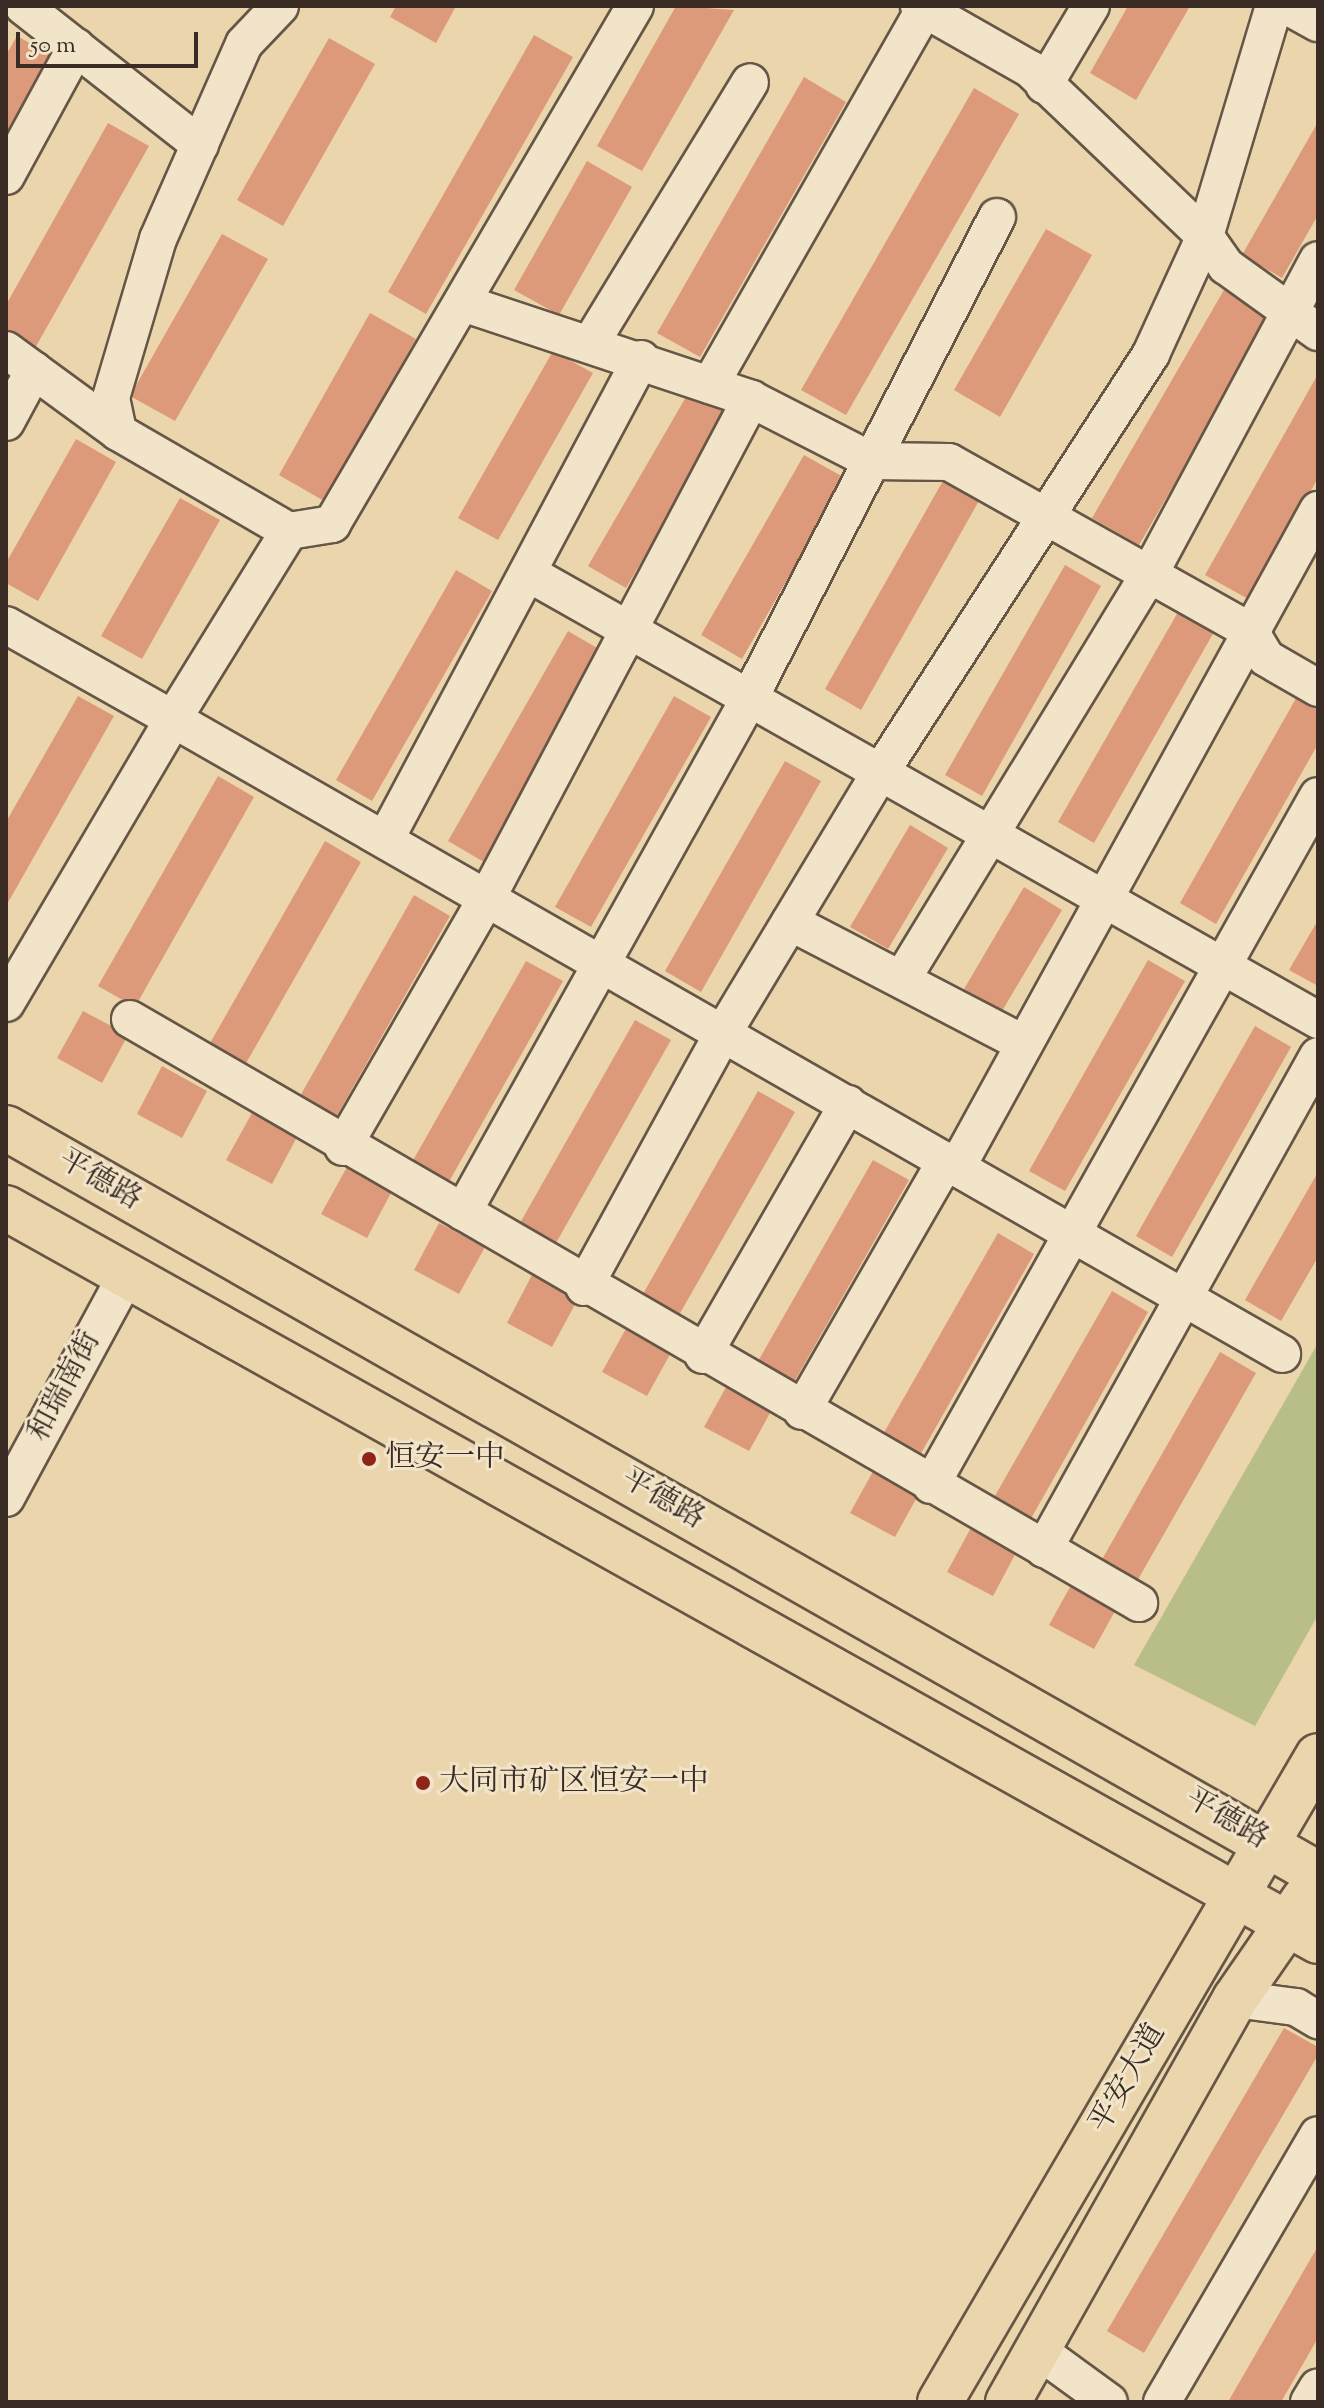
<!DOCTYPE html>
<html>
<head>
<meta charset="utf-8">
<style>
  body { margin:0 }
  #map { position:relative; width:1324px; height:2408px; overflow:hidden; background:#ead5ac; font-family:"Sorts Mill Goudy","Noto Serif SC",serif }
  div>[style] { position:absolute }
  .green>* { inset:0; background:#b9bd88 }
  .building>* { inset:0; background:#dd9a7a }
  .roads { filter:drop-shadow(2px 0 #665646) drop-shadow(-2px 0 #665646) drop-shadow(0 2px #665646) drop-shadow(0 -2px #665646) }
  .minor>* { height:36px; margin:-18px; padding:0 18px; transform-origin:18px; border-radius:18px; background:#f1e4c9 }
  .major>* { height:44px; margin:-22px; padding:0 22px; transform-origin:22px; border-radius:22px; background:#ead5ac }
  .dots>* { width:22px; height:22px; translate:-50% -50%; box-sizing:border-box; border:4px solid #f1e4c9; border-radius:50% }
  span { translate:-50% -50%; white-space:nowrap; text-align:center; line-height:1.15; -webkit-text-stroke:6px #f1e4c9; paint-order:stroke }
  .street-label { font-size:30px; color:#3a2b24 }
  .poi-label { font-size:30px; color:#3a2b24 }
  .left { translate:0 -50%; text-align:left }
  .frame { position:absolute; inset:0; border:8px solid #3a2b24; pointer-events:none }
  .scale { position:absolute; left:16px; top:32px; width:182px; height:36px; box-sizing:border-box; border:4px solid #3a2b24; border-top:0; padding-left:10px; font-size:24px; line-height:28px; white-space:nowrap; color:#3a2b24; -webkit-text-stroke:6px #f1e4c9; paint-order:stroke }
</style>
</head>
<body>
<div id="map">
  <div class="green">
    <i style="clip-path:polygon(1318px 1343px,1318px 1615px,1255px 1726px,1134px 1665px)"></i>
  </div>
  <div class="building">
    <i style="clip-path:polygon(396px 6px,456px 6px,436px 43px,390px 17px)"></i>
    <i style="clip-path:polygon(676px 6px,734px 10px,642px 171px,597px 146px)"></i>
    <i style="clip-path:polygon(1128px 6px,1190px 6px,1136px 100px,1090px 73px)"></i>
    <i style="clip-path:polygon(534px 35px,573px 57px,426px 314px,388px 292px)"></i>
    <i style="clip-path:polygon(17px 36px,58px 59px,6px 150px,6px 55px)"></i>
    <i style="clip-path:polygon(329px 38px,375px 64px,283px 226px,237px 200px)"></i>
    <i style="clip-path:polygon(804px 77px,846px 102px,700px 357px,657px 333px)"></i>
    <i style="clip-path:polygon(974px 88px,1019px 114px,846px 415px,801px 390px)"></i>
    <i style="clip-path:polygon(1318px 122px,1318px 215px,1282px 278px,1242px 255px)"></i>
    <i style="clip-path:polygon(108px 123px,149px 146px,30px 357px,6px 343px,6px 305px)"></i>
    <i style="clip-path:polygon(587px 161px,632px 187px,559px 315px,514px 290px)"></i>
    <i style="clip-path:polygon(1046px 229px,1092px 255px,1000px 417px,954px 390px)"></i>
    <i style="clip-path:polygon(222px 234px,268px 259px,175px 421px,130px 396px)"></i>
    <i style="clip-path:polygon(1228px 283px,1275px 310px,1139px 545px,1092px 518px)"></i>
    <i style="clip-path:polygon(370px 313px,416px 339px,324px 501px,279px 475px)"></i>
    <i style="clip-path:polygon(553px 351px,593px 373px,498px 540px,458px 518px)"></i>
    <i style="clip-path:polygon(1318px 374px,1318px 478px,1250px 600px,1205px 575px)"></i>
    <i style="clip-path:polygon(690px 390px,729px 412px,626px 588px,588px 566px)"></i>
    <i style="clip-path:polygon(76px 439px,116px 462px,38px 601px,6px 583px,6px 563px)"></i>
    <i style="clip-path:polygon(804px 455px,845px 478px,742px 659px,701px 635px)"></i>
    <i style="clip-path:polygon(944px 479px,980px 499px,861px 710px,825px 689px)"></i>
    <i style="clip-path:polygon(180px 498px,220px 520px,142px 659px,101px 636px)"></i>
    <i style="clip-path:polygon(1065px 565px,1101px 586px,982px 796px,945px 775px)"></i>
    <i style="clip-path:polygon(456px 570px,492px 591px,372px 801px,336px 780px)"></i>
    <i style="clip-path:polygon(1178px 612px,1214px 632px,1094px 843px,1058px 822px)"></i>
    <i style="clip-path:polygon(568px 631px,604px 652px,484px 862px,448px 841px)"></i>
    <i style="clip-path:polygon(1299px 693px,1318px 703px,1318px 744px,1216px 924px,1180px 903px)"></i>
    <i style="clip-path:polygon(78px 696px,114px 716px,6px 906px,6px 822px)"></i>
    <i style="clip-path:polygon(674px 696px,711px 717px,591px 927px,555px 907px)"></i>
    <i style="clip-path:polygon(785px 761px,821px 781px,701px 992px,665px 971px)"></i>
    <i style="clip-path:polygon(218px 776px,254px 797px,135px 1007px,98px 986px)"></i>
    <i style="clip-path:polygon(910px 825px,948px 848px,888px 949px,850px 927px)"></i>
    <i style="clip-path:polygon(325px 841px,361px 862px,241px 1072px,205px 1052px)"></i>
    <i style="clip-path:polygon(1024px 887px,1062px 910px,1002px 1011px,964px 989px)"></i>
    <i style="clip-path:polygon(414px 895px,450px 916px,331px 1126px,295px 1105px)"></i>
    <i style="clip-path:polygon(1318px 920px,1318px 986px,1289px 970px)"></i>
    <i style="clip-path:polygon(1148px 960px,1185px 981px,1065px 1191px,1029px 1171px)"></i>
    <i style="clip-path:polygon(526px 961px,563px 981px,443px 1192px,407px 1171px)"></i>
    <i style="clip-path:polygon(83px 1011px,128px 1035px,102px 1083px,57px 1058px)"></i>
    <i style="clip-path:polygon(635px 1020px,671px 1040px,552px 1250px,516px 1230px)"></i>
    <i style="clip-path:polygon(1255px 1026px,1291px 1047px,1172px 1257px,1136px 1236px)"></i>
    <i style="clip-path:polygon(162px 1066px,207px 1091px,182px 1138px,137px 1114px)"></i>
    <i style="clip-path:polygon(758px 1091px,795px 1112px,675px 1322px,639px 1301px)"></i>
    <i style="clip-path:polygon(252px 1113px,297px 1137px,272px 1184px,226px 1160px)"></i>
    <i style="clip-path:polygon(873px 1160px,909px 1180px,789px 1391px,753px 1370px)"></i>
    <i style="clip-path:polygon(347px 1167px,392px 1191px,367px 1238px,321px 1214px)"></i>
    <i style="clip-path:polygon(1318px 1172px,1318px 1257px,1281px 1321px,1245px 1300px)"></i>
    <i style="clip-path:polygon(439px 1223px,485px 1247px,459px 1294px,414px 1270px)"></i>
    <i style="clip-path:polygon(998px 1233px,1034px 1254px,915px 1464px,878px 1443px)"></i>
    <i style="clip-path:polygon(532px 1275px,578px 1299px,552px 1347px,507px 1323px)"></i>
    <i style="clip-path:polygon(1112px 1291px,1148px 1312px,1029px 1522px,992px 1501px)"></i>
    <i style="clip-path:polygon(628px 1325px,673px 1349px,647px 1396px,602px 1372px)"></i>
    <i style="clip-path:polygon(1220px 1352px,1256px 1373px,1136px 1583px,1100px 1563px)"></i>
    <i style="clip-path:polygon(730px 1380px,775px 1404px,749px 1451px,704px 1427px)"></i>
    <i style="clip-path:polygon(876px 1466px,921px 1490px,895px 1537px,850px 1513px)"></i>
    <i style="clip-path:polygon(973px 1524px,1018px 1549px,993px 1596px,947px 1572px)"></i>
    <i style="clip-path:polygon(1075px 1578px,1120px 1602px,1094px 1649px,1049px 1625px)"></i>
    <i style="clip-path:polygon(1284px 2028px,1318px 2047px,1318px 2055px,1144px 2353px,1107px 2331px)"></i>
    <i style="clip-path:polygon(1318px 2246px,1318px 2338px,1281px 2402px,1228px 2402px)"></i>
  </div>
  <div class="roads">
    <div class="minor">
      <i style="left:23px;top:6px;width:225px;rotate:38.1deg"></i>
      <i style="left:280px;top:6px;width:52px;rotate:133.5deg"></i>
      <i style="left:244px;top:44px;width:213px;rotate:113.8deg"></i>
      <i style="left:158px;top:239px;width:166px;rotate:106.5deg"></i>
      <i style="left:111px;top:398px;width:35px;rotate:78deg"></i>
      <i style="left:118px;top:432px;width:198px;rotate:30.1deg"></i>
      <i style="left:919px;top:6px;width:128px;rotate:29.6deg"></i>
      <i style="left:1030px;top:69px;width:242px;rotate:43.7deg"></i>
      <i style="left:1205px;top:236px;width:37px;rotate:55deg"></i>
      <i style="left:1226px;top:266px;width:113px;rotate:35.7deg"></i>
      <i style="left:1287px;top:6px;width:35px;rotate:29deg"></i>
      <i style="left:1044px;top:85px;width:92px;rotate:-59.3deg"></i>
      <i style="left:6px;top:176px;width:147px;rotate:-61.5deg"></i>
      <i style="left:463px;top:303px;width:304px;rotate:18.4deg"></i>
      <i style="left:751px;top:399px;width:136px;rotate:27.1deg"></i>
      <i style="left:872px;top:461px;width:77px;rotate:0.7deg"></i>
      <i style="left:949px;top:462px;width:345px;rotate:29.3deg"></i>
      <i style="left:1250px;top:631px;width:31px;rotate:59deg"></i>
      <i style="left:1266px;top:658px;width:60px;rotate:30deg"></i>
      <i style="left:592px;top:341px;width:303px;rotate:-58.6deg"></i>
      <i style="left:6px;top:350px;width:139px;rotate:36.2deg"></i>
      <i style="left:710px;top:385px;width:434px;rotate:-60.3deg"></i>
      <i style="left:6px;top:422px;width:59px;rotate:-61.7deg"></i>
      <i style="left:528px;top:573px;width:908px;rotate:29.5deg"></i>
      <i style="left:6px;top:625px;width:192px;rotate:29.4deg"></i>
      <i style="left:173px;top:719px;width:221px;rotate:-58.3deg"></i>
      <i style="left:289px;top:531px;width:44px;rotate:-9.2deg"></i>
      <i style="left:332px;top:524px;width:600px;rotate:-59.67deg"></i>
      <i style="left:385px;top:840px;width:545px;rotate:-61.98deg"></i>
      <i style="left:790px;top:922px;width:264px;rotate:27.5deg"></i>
      <i style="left:902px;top:979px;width:474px;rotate:-58.6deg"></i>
      <i style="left:1149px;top:575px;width:357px;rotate:-61.8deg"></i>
      <i style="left:6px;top:1003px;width:329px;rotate:-59.5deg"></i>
      <i style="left:173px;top:719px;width:1278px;rotate:29.79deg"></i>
      <i style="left:130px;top:1019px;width:1166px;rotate:30.06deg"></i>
      <i style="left:343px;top:1147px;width:288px;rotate:-60deg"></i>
      <i style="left:487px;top:898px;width:565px;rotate:-62.12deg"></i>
      <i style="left:957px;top:1167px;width:750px;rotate:-61.21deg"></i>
      <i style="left:463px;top:1212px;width:587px;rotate:-60.86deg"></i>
      <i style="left:749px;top:699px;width:542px;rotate:-62.77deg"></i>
      <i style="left:584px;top:1287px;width:290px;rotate:-61.3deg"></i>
      <i style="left:723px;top:1033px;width:304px;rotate:-58.9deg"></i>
      <i style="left:880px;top:773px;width:499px;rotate:-57.1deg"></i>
      <i style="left:1151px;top:354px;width:130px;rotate:-65.4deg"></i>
      <i style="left:1205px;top:236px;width:240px;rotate:-73.3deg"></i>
      <i style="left:703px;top:1355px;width:290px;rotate:-60deg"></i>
      <i style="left:802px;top:1411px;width:289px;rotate:-60.1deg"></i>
      <i style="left:931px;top:1485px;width:790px;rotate:-60.68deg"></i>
      <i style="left:6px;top:1498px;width:252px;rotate:-61.6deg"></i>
      <i style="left:1044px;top:1549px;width:564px;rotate:-60.94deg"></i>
      <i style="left:1235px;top:1999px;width:62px;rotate:7.5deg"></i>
      <i style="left:1296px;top:2007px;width:26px;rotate:31deg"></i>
      <i style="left:1036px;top:2349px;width:90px;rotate:36deg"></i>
      <i style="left:1162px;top:2402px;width:309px;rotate:-59.7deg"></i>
      <i style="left:1309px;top:2402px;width:17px;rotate:-59deg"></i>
    </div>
    <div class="major">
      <i style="left:6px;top:1128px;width:1509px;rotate:29.62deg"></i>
      <i style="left:6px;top:1208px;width:1503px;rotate:29.19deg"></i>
      <i style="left:940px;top:2402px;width:748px;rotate:-59.67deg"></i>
      <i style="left:1008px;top:2402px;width:463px;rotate:-60.6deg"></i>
      <i style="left:1235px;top:1999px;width:123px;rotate:-55.3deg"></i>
    </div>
  </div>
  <div class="dots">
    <i style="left:369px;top:1459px;background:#8f2418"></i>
    <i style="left:423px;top:1783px;background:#8f2418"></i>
  </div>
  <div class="street-label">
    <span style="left:99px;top:1181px;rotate:30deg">平德路</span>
    <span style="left:66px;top:1387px;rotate:-62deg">和瑞南街</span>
    <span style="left:662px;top:1500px;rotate:30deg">平德路</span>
    <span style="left:1226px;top:1820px;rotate:30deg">平德路</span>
    <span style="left:1129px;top:2079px;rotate:-60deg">平安大道</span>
  </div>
  <div class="poi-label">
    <span class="left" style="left:385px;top:1459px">恒安一中</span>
    <span class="left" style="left:439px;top:1783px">大同市矿区恒安一中</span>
  </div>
  <div class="frame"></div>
  <div class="scale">50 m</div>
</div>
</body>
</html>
